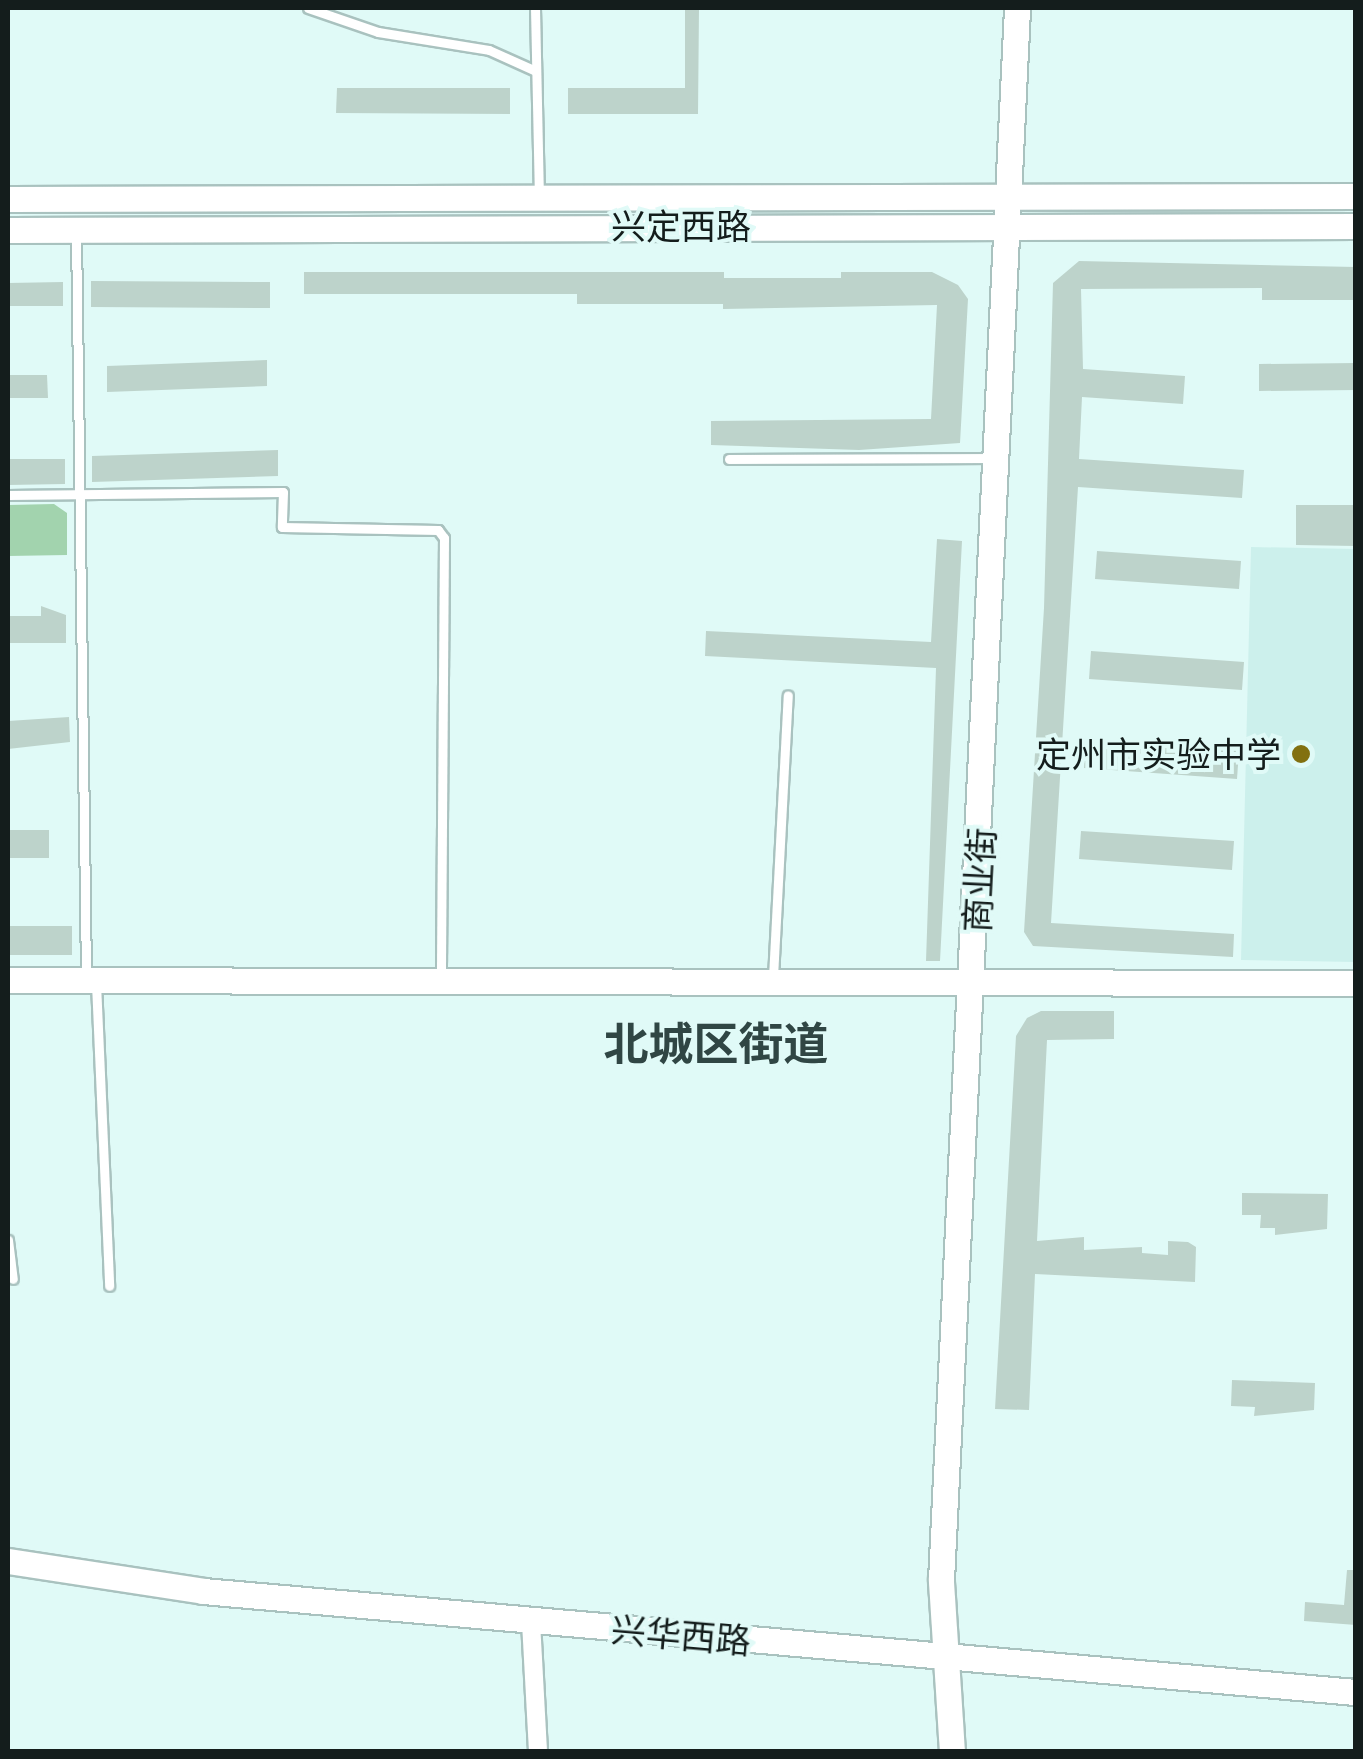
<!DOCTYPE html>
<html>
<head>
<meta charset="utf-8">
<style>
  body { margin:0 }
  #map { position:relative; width:1363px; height:1759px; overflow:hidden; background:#e0faf7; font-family:Mulish,"Noto Sans SC",sans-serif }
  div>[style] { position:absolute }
  .built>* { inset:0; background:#ccf0ec }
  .green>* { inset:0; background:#a2d3ae }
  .building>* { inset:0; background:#bdd3cb }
  .roads { filter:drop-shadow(2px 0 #a9c2bf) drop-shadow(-2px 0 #a9c2bf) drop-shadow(0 2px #a9c2bf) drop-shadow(0 -2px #a9c2bf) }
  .lane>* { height:9px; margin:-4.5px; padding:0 4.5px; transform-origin:4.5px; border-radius:4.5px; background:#fff }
  .street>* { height:18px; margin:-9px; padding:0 9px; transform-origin:9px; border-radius:9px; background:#fff }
  .secondary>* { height:25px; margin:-12.5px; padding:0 12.5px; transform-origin:12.5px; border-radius:12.5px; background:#fff }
  .dots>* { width:28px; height:28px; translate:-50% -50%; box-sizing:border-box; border:5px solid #e0faf7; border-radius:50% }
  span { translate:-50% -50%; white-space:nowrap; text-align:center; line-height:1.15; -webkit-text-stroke:8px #e0faf7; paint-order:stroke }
  .street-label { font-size:35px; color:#141d1c }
  .poi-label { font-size:35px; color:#141d1c }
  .right { translate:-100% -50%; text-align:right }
  .district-label { font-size:45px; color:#304644; font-weight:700 }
  .frame { position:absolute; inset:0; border:10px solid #141d1c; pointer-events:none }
</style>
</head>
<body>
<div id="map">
  <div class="built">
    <i style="clip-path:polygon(1251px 547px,1355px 549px,1355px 962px,1241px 960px)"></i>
  </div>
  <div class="green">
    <i style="clip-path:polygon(54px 504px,67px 513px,67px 555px,8px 556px,8px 505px)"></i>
  </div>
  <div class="building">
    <i style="clip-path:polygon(685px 8px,699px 8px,698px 114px,568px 114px,568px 88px,685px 88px)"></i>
    <i style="clip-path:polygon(337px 88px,510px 88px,510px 114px,336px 113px)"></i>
    <i style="clip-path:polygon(1079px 261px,1356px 267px,1356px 300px,1262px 300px,1262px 288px,1081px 289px,1083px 369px,1185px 376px,1183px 404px,1082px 397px,1079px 459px,1244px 470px,1242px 498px,1078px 487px,1051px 923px,1234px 934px,1233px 957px,1033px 946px,1024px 932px,1044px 608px,1053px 283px)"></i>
    <i style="clip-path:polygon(304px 272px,724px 272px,724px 278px,841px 278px,841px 272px,932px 272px,958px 285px,968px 299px,960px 443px,859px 450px,711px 445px,711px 421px,931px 419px,937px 305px,723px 309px,723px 304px,577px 304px,577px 294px,304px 294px)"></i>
    <i style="clip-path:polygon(91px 281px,270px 282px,270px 308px,91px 307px)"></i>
    <i style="clip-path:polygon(63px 282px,63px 306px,8px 306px,8px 283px)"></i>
    <i style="clip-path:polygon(267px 360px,267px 386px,107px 392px,107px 366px)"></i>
    <i style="clip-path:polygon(1356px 363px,1356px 390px,1259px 391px,1259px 364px)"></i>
    <i style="clip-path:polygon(8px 375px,47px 375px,48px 398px,8px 398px)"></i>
    <i style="clip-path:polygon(278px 450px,278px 476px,92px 482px,92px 456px)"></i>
    <i style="clip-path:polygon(8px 459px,65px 459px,65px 484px,8px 485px)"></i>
    <i style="clip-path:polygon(1296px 505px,1356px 505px,1356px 546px,1296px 545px)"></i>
    <i style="clip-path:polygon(937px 539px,962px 541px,940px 961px,926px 961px,936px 668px,705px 656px,706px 631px,931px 642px)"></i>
    <i style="clip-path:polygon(1097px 551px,1241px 561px,1239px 589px,1095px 579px)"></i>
    <i style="clip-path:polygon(41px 606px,66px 615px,66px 643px,8px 643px,8px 616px,41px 616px)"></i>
    <i style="clip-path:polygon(1091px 651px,1244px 662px,1242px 690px,1089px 679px)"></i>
    <i style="clip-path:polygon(69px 717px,70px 742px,8px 749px,8px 721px)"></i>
    <i style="clip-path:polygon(1086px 740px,1239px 751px,1237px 779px,1084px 768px)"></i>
    <i style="clip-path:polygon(8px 830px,49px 830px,49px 858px,8px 858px)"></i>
    <i style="clip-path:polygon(1081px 831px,1234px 841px,1232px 870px,1079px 859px)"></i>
    <i style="clip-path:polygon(8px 926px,72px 926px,72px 955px,8px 955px)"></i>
    <i style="clip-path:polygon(1041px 1011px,1114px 1011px,1114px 1039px,1047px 1040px,1037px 1241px,1084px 1237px,1084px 1250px,1142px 1247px,1142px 1253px,1168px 1255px,1168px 1241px,1188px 1242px,1196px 1247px,1195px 1282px,1035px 1274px,1029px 1410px,995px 1409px,1016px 1036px,1027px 1018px)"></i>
    <i style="clip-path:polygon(1242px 1193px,1328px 1194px,1327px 1229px,1275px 1235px,1275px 1228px,1260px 1228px,1261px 1215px,1242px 1215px)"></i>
    <i style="clip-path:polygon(1232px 1380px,1315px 1383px,1314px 1410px,1254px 1416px,1255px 1407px,1231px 1406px)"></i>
    <i style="clip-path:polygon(1347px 1570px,1356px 1570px,1356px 1625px,1304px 1621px,1305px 1602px,1344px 1605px)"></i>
  </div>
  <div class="roads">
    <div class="lane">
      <i style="left:308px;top:8px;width:74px;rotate:18.9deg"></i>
      <i style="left:378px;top:32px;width:112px;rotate:9.2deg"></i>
      <i style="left:489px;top:50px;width:51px;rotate:24.1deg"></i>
      <i style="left:535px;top:8px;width:187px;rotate:88.8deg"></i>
      <i style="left:76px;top:232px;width:745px;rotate:89.23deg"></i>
      <i style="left:729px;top:459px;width:262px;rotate:-0.2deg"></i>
      <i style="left:8px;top:495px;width:275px;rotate:-0.6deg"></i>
      <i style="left:283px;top:492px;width:35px;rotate:92deg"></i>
      <i style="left:282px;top:527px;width:156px;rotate:1.1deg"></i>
      <i style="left:438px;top:530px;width:10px;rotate:53deg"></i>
      <i style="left:444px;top:538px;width:441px;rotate:90.4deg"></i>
      <i style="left:773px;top:977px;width:282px;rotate:-87deg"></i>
      <i style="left:96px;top:983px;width:303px;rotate:87.5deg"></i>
      <i style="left:8px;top:1240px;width:39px;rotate:83deg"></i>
    </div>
    <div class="street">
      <i style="left:531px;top:1622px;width:130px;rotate:86.9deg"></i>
    </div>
    <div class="secondary">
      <i style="left:8px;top:199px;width:1348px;rotate:-0.13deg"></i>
      <i style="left:8px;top:230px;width:1348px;rotate:-0.17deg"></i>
      <i style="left:8px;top:980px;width:1348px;rotate:0.13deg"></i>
      <i style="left:8px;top:1561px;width:197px;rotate:8.7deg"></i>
      <i style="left:203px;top:1591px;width:1157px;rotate:5.01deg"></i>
      <i style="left:952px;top:1752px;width:172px;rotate:-93.7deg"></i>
      <i style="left:941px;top:1580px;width:1574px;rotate:-87.23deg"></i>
    </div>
  </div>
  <div class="dots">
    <i style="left:1301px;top:754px;background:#827010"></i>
  </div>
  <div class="street-label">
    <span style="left:681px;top:226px">兴定西路</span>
    <span style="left:979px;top:880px;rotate:-87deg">商业街</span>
    <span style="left:681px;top:1635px;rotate:5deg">兴华西路</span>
  </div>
  <div class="poi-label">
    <span class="right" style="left:1281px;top:754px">定州市实验中学</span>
  </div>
  <div class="district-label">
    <span style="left:716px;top:1044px">北城区街道</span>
  </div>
  <div class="frame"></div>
</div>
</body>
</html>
